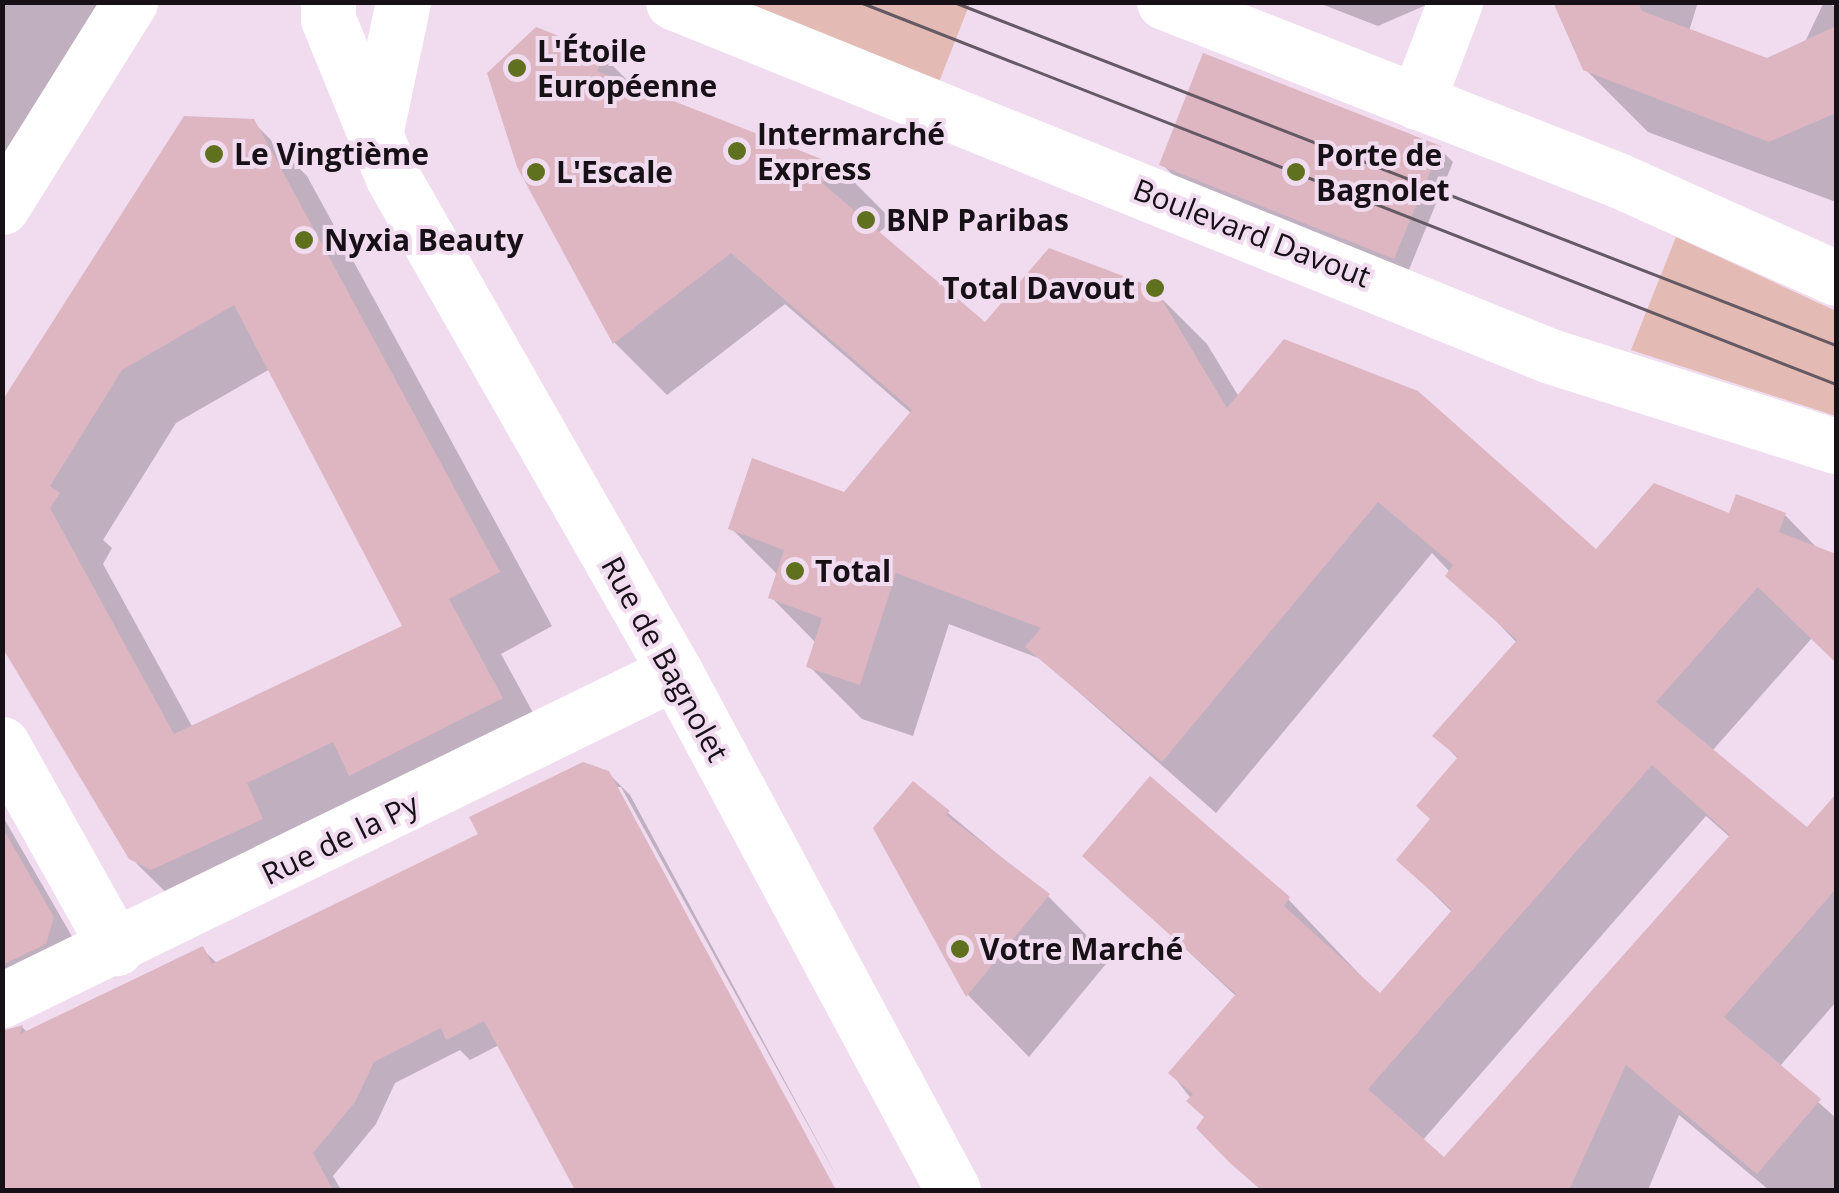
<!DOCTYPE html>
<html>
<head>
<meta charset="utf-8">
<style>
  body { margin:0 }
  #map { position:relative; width:1839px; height:1193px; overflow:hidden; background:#f0dbef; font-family:"Open Sans",sans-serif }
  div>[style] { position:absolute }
  .green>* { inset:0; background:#e3bab4 }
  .shadow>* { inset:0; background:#0003 }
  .building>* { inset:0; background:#ddb6c2 }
  .minor>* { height:55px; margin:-27.5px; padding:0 27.5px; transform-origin:27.5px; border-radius:27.5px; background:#fff }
  .major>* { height:55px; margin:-27.5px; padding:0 27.5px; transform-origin:27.5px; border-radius:27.5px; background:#fff }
  .tram>* { height:2.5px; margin:-1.25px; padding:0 1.25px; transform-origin:1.25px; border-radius:1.25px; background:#655964 }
  .dots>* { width:28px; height:28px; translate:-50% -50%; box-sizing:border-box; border:5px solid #f0dbef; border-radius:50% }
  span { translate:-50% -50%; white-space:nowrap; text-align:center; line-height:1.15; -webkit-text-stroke:8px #f0dbef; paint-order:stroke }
  .poi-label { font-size:30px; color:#171017; font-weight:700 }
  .left { translate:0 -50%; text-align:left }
  .right { translate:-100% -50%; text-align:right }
  .street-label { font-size:30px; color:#171017 }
  .frame { position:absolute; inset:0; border:5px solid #171017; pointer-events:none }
</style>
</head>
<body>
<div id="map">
  <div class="green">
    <i style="clip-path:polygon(746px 3px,970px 3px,939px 82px)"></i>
    <i style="clip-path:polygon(1676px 237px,1836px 311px,1836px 416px,1631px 350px)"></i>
  </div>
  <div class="shadow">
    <i style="clip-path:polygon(2px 2px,136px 2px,2px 215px)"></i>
    <i style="clip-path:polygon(1316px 2px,1433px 2px,1378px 26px)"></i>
    <i style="clip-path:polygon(1556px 2px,1698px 2px,1689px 31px,1767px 60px,1804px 44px,1824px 2px,1836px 7px,1836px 202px,1648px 132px,1585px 69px)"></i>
    <i style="clip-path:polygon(evenodd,536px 30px,603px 56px,636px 89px,841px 169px,893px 221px,877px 234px,985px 326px,1154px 291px,1207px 344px,1239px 397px,1597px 552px,1731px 516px,1785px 515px,1820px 551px,1836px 557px,1836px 662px,1812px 638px,1712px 751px,1807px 830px,1813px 824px,1836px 844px,1836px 1002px,1779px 1067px,1836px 1118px,1836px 1190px,1769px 1190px,1679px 1115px,1648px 1190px,1263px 1190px,1171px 1073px,1237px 997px,1086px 856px,1288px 899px,1380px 996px,1453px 913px,1399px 859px,1433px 820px,1459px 760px,1436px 736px,1517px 643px,1432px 553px,1216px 813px,1041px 659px,949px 624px,913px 736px,862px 719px,809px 666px,816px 643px,771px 597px,778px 575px,731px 528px,845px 495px,912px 414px,785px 304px,667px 395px,615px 343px,536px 30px,1706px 816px,1731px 838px,1444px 1160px,1422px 1141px,1706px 816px)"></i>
    <i style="clip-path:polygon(evenodd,252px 121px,307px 176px,552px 626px,501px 654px,555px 753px,192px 918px,137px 864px,2px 639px,2px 405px,252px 121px,270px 369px,405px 627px,193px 728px,103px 564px,112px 548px,103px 540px,176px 423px,270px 369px)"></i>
    <i style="clip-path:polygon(1439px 148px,1453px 162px,1408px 272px,1176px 178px,1162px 164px)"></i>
    <i style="clip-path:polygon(608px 773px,630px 795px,844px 1190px,621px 787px,615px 787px,834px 1190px,578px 1190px,499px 1045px,470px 1060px,460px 1050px,395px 1083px,376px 1124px,333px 1176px,341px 1190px,2px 1190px,2px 1033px,22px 1027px,28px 1033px,202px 949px,218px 964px)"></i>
    <i style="clip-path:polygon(913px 784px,1048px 896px,1110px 959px,1029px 1057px,968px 995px,876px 828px)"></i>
    <i style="clip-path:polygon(2px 815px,74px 940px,2px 1001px)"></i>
  </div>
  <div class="building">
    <i style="clip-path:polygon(1553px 2px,1638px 2px,1642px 11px,1767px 58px,1836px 26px,1836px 113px,1769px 142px,1611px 81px,1583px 70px)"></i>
    <i style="clip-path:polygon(evenodd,536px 27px,604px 54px,597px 71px,842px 167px,822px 183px,985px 322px,1049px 248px,1155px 288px,1227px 408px,1284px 339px,1418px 391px,1596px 549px,1654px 483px,1729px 513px,1736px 494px,1786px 513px,1779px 532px,1836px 554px,1836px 663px,1758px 587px,1656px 702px,1807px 827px,1836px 794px,1836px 889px,1724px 1017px,1821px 1099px,1757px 1174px,1626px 1065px,1569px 1190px,1261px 1190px,1230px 1163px,1196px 1128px,1204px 1117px,1186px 1101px,1193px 1094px,1168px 1073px,1236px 994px,1082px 856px,1150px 776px,1290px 897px,1284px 906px,1380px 993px,1452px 910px,1396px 860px,1430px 819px,1416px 806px,1458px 757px,1432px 736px,1517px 640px,1445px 576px,1453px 565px,1378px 502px,1162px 762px,1025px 647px,1041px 628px,896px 573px,860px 685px,806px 667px,822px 618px,768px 598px,784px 550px,728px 529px,752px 458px,844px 492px,912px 410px,731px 253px,613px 344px,517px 167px,487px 73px,536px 27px,1652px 765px,1730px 835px,1444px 1157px,1368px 1089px,1652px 765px)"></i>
    <i style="clip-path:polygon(1203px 53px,1441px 146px,1394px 259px,1159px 165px)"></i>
    <i style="clip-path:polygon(evenodd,184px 116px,254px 119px,291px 187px,500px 572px,449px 599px,503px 698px,349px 776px,333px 742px,247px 783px,263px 819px,151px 870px,129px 859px,2px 647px,2px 401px,184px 116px,234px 305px,402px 626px,174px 734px,50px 508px,60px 493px,50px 486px,122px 370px,234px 305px)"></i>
    <i style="clip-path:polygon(583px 762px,609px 771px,836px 1190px,575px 1190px,484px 1021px,446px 1040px,441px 1028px,374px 1062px,355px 1102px,313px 1153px,333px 1190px,2px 1190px,2px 1031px,23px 1025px,20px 1034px,203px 946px,212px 964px,478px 834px,469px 817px)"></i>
    <i style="clip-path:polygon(913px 781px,950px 811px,946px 815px,1050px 894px,966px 997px,873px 828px)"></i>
    <i style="clip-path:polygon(2px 827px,54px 917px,46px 944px,2px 965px)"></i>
  </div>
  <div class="minor">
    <i style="left:328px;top:2px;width:17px;rotate:90deg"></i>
    <i style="left:328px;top:19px;width:170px;rotate:67.8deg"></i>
    <i style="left:392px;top:176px;width:571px;rotate:60.29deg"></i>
    <i style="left:675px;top:672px;width:588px;rotate:61.78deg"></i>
    <i style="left:1417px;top:102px;width:107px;rotate:-69.2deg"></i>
    <i style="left:376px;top:130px;width:131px;rotate:-78.1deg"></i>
    <i style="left:2px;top:744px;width:234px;rotate:60.8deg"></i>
    <i style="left:2px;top:1000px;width:749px;rotate:-25.98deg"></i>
  </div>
  <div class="major">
    <i style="left:673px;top:2px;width:946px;rotate:21.98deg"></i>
    <i style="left:1550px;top:356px;width:300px;rotate:17.5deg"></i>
    <i style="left:1164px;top:2px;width:488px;rotate:21.4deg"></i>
    <i style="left:1618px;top:180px;width:239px;rotate:24.2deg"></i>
    <i style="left:2px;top:207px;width:242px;rotate:-58deg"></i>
  </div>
  <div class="tram">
    <i style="left:860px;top:2px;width:1048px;rotate:21.38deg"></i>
    <i style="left:954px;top:2px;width:946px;rotate:21.25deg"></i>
  </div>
  <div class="dots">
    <i style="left:517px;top:68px;background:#5f711e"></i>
    <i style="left:737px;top:151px;background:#5f711e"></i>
    <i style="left:214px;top:154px;background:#5f711e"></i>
    <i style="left:536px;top:172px;background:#5f711e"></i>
    <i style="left:1296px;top:172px;background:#5f711e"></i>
    <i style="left:866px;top:220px;background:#5f711e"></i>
    <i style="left:304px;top:240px;background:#5f711e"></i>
    <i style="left:1155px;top:288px;background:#5f711e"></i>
    <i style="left:795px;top:571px;background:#5f711e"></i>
    <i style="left:960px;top:949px;background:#5f711e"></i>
  </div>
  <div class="poi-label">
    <span class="left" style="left:537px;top:68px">L'Étoile<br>Européenne</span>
    <span class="left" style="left:757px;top:151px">Intermarché<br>Express</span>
    <span class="left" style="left:234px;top:154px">Le Vingtième</span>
    <span class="left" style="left:1316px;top:172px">Porte de<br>Bagnolet</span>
    <span class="left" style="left:556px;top:172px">L'Escale</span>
    <span class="left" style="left:886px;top:220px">BNP Paribas</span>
    <span class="left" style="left:324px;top:240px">Nyxia Beauty</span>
    <span class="right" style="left:1135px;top:288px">Total Davout</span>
    <span class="left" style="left:815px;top:571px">Total</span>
    <span class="left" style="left:980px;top:949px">Votre Marché</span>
  </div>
  <div class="street-label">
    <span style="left:1252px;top:233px;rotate:21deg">Boulevard Davout</span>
    <span style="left:665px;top:659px;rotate:61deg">Rue de Bagnolet</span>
    <span style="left:340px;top:839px;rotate:-26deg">Rue de la Py</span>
  </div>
  <div class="frame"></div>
</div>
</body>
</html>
